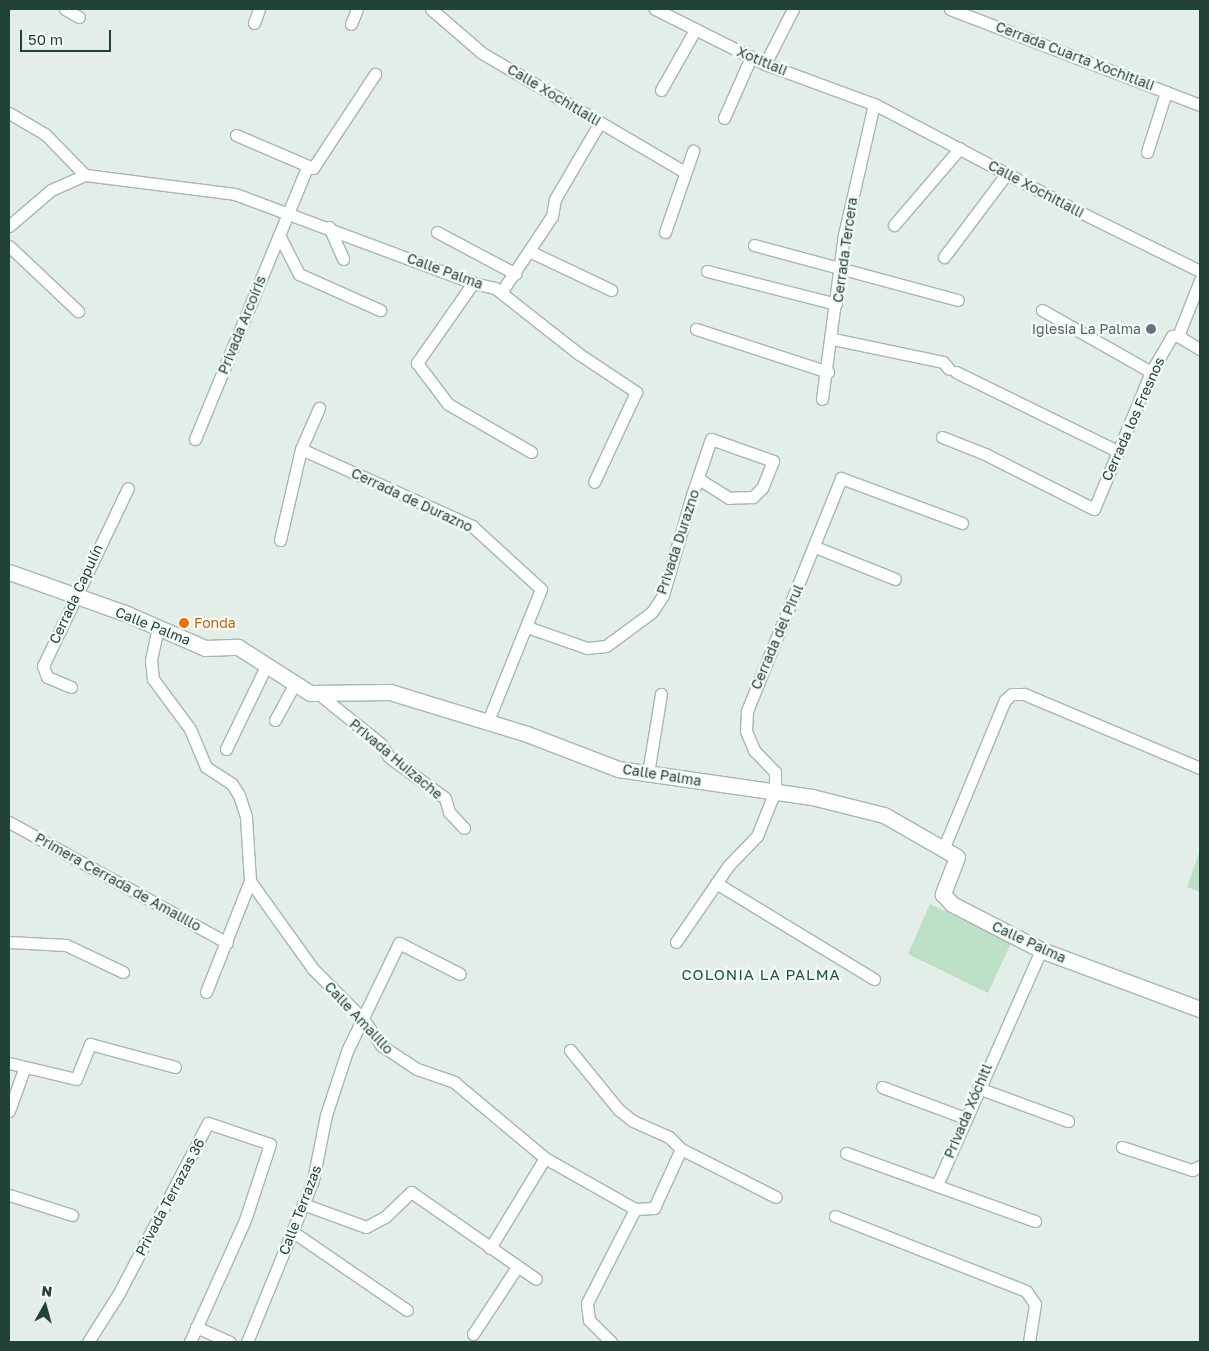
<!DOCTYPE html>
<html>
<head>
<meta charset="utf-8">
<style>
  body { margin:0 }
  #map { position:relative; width:1209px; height:1351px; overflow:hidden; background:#e3eee9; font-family:"Golos Text",sans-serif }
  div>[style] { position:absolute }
  .green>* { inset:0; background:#bbe0c6 }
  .roads { filter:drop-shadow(1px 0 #a5b7b1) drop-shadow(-1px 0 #a5b7b1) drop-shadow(0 1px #a5b7b1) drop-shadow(0 -1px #a5b7b1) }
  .street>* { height:11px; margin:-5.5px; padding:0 5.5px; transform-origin:5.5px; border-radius:5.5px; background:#fff }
  .secondary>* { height:15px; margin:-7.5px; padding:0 7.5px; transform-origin:7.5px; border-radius:7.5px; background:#fff }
  .dots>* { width:14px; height:14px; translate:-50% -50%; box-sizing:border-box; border:2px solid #f4faf7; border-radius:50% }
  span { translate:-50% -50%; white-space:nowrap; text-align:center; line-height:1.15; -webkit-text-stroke:4.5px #f4faf7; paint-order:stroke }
  .street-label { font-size:14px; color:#224139 }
  .worship-label { font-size:14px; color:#5b616d }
  .right { translate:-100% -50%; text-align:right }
  .food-label { font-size:14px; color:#c56008 }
  .left { translate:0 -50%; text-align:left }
  .neighbourhood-label { font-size:15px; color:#1c5448; letter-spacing:1px }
  .frame { position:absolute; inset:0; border:10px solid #224139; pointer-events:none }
  .north { position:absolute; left:20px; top:1281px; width:50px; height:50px; -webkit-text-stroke:4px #f4faf7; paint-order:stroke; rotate:7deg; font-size:14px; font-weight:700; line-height:20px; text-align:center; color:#224139 }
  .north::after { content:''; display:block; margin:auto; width:18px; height:22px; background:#224139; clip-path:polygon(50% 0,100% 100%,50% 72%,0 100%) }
  .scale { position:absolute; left:20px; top:30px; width:91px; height:22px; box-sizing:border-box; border:2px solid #224139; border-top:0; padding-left:6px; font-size:15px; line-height:18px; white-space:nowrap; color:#224139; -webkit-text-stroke:4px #f4faf7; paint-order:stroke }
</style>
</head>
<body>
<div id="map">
  <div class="green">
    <i style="clip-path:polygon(1200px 850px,1200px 892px,1187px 887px)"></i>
    <i style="clip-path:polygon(930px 904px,1011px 943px,988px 993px,908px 954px)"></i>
  </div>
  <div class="roads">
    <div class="street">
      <i style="left:65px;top:9px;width:16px;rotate:30deg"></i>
      <i style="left:431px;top:9px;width:67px;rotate:40.8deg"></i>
      <i style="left:482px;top:53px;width:235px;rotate:30.4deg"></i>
      <i style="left:655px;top:9px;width:123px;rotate:26.6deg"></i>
      <i style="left:765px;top:64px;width:116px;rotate:20.2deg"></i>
      <i style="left:874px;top:104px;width:235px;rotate:27.7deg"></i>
      <i style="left:1082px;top:213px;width:131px;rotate:26.2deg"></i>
      <i style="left:950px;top:9px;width:268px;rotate:21deg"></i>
      <i style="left:254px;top:23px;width:15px;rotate:-70deg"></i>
      <i style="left:351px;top:24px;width:16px;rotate:-68deg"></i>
      <i style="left:765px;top:64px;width:62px;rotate:-63deg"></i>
      <i style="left:661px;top:90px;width:69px;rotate:-60.5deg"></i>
      <i style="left:9px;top:113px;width:42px;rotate:30.3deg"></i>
      <i style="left:45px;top:134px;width:57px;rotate:45.7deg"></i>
      <i style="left:724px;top:118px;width:67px;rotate:-66.1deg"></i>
      <i style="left:236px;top:135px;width:84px;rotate:23.2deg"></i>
      <i style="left:313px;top:168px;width:113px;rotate:-56.6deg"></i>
      <i style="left:1147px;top:152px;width:63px;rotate:-72.4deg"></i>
      <i style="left:894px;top:225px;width:101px;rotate:-49.4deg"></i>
      <i style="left:9px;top:226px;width:55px;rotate:-40.6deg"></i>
      <i style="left:51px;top:190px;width:37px;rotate:-24deg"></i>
      <i style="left:85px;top:175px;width:151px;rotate:7.2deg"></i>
      <i style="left:235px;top:194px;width:254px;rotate:20.5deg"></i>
      <i style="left:473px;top:283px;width:23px;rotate:13deg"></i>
      <i style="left:495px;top:288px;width:107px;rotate:38.2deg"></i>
      <i style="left:579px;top:354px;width:69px;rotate:33.7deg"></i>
      <i style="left:636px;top:392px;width:99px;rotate:115deg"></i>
      <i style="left:329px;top:227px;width:35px;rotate:66deg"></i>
      <i style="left:437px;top:232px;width:89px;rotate:28deg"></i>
      <i style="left:665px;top:232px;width:86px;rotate:-70.9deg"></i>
      <i style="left:279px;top:235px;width:44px;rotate:62.9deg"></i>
      <i style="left:299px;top:274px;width:89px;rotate:24deg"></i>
      <i style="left:754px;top:245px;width:211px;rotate:15.1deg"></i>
      <i style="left:9px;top:246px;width:95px;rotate:43.3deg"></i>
      <i style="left:529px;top:251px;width:91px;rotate:25.4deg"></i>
      <i style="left:944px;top:257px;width:105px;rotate:-53.1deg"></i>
      <i style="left:707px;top:271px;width:133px;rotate:14.3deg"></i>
      <i style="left:473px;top:283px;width:98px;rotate:125deg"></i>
      <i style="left:417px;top:363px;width:51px;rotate:52.9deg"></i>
      <i style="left:448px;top:404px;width:96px;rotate:30deg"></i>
      <i style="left:502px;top:291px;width:90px;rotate:-56.3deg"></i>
      <i style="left:552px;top:216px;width:17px;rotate:-80deg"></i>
      <i style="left:555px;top:199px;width:89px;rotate:-59.7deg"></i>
      <i style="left:1042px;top:310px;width:125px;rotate:29.6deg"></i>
      <i style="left:696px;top:329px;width:139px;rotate:18deg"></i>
      <i style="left:1178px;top:336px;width:60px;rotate:-68.6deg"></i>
      <i style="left:1178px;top:336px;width:26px;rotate:31deg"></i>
      <i style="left:833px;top:339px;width:112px;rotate:11.8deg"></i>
      <i style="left:943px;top:362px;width:9px;rotate:49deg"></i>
      <i style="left:956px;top:372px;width:179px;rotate:26.1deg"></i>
      <i style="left:822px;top:399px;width:165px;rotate:-82.4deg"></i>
      <i style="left:844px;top:235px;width:134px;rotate:-77.1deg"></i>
      <i style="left:942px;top:437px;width:46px;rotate:21.6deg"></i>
      <i style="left:985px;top:454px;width:122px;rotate:26.8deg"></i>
      <i style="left:1094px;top:509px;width:148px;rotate:-67.4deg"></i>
      <i style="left:1151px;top:372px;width:42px;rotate:-59.7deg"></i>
      <i style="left:1172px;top:336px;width:6px"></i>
      <i style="left:195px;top:439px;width:294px;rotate:-67.6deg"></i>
      <i style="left:301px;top:449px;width:188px;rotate:24.2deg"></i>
      <i style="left:472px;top:526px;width:93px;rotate:42.4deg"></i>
      <i style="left:541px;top:589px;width:142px;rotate:111.9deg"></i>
      <i style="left:280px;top:540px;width:93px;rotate:-77deg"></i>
      <i style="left:301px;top:449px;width:45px;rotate:-66.3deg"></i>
      <i style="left:815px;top:547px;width:86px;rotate:21.8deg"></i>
      <i style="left:158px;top:627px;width:34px;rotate:102deg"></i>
      <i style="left:151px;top:660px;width:19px;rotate:84deg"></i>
      <i style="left:153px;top:679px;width:62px;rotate:53.5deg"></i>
      <i style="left:190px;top:729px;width:41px;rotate:67.2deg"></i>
      <i style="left:206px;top:767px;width:31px;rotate:33deg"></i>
      <i style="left:232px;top:784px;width:13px;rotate:58deg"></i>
      <i style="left:239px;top:795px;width:23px;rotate:72deg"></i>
      <i style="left:246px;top:817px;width:64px;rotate:86.4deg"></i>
      <i style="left:250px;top:881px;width:108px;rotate:54.4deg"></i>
      <i style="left:313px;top:969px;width:71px;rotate:45deg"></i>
      <i style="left:363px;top:1019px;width:33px;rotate:55deg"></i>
      <i style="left:382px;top:1046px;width:42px;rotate:33.3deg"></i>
      <i style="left:417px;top:1069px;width:39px;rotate:19deg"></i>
      <i style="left:454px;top:1082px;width:119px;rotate:39.9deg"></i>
      <i style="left:545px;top:1158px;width:103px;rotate:29.5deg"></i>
      <i style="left:635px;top:1209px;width:19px;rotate:-3deg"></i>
      <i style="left:654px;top:1208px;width:65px;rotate:-65.4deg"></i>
      <i style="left:527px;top:627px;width:64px;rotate:19.3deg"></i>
      <i style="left:587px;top:648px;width:19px;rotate:-6deg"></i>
      <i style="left:606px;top:646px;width:57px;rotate:-36.5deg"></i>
      <i style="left:652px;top:612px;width:20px;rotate:-57deg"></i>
      <i style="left:663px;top:595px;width:104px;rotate:-73.8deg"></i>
      <i style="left:692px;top:495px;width:59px;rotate:-71.3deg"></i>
      <i style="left:711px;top:439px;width:66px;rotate:19.5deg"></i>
      <i style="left:773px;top:461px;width:29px;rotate:112deg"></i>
      <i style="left:762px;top:488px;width:13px;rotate:135deg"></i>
      <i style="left:753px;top:497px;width:24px;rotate:178deg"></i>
      <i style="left:729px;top:498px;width:36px;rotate:-148deg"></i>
      <i style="left:71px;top:687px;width:26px;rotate:-157deg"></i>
      <i style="left:47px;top:677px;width:12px;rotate:-110deg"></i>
      <i style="left:43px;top:666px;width:197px;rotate:-64.5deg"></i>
      <i style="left:320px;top:695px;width:78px;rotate:38.8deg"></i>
      <i style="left:381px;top:744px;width:15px;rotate:58deg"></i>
      <i style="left:389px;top:757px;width:69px;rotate:36.2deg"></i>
      <i style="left:445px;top:798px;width:15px;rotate:74deg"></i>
      <i style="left:449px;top:812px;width:22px;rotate:47deg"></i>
      <i style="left:275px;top:720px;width:42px;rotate:-61.6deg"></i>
      <i style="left:226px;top:749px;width:94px;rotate:-64.2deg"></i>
      <i style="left:648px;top:773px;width:80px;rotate:-80.7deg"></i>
      <i style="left:9px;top:822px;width:249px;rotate:29deg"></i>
      <i style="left:944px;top:847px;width:159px;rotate:-67.5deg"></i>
      <i style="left:1005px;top:700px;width:9px;rotate:-41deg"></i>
      <i style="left:1012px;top:694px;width:12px"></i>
      <i style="left:1024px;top:694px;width:191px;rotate:22.8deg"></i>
      <i style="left:716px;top:883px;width:185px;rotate:31.3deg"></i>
      <i style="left:9px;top:942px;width:57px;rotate:3deg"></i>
      <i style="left:66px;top:945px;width:63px;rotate:25.3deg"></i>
      <i style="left:676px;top:942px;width:92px;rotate:-55.6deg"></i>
      <i style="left:728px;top:866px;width:42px;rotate:-46deg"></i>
      <i style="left:757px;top:836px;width:48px;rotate:-68.2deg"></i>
      <i style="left:775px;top:791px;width:19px;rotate:-90deg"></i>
      <i style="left:775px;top:772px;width:30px;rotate:-134deg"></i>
      <i style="left:754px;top:750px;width:21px;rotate:-113deg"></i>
      <i style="left:746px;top:731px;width:20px;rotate:-87deg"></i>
      <i style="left:747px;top:711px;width:251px;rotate:-68deg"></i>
      <i style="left:841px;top:478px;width:129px;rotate:20.4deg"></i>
      <i style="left:206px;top:992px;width:119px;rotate:-68.4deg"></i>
      <i style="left:570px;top:1050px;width:77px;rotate:50.8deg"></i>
      <i style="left:619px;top:1110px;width:18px;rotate:38deg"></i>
      <i style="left:633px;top:1121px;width:39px;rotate:24deg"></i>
      <i style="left:669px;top:1137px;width:17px;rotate:45deg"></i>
      <i style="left:681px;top:1149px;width:106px;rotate:26.8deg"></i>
      <i style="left:9px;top:1063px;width:69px;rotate:13.4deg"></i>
      <i style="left:76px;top:1079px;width:38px;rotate:-68deg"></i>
      <i style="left:90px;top:1044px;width:88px;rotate:15.1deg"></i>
      <i style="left:882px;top:1087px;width:89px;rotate:20.5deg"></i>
      <i style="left:978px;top:1088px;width:96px;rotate:20.1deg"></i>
      <i style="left:9px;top:1111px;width:45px;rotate:-70.3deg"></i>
      <i style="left:1122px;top:1147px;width:74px;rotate:18.2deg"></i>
      <i style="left:1192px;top:1170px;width:9px;rotate:-27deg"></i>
      <i style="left:846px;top:1153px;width:201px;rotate:19.8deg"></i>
      <i style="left:937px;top:1185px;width:257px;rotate:-66.1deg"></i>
      <i style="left:9px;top:1195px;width:66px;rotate:17.6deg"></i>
      <i style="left:303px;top:1204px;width:67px;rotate:20.1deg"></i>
      <i style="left:366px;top:1227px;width:21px;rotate:-28deg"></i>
      <i style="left:385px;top:1217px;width:36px;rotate:-44deg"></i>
      <i style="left:411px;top:1192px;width:152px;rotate:34.8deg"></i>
      <i style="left:835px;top:1216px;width:205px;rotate:21.4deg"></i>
      <i style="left:1026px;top:1291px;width:16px;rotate:55deg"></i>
      <i style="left:1035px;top:1304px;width:38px;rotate:99deg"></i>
      <i style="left:293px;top:1232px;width:138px;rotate:34.4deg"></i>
      <i style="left:490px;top:1248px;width:105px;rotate:-58.6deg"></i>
      <i style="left:196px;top:1327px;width:37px;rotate:24deg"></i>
      <i style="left:473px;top:1334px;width:80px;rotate:-56.7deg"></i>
      <i style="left:88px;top:1342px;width:58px;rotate:-57.7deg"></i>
      <i style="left:119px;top:1293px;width:192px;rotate:-62.4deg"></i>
      <i style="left:208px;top:1123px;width:65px;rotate:18.7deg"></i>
      <i style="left:270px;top:1144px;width:80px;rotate:108.2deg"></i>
      <i style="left:245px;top:1220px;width:134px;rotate:114.3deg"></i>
      <i style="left:247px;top:1342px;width:175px;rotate:-67.8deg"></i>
      <i style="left:313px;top:1180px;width:66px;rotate:-78.7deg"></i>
      <i style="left:326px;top:1115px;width:67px;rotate:-71.8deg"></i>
      <i style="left:347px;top:1051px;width:120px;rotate:-64.3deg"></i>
      <i style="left:399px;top:943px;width:68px;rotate:26.9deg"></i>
      <i style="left:611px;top:1342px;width:31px;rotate:-135deg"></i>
      <i style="left:589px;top:1320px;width:17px;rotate:-97deg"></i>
      <i style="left:587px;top:1303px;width:106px;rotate:-62.9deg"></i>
    </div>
    <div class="secondary">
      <i style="left:9px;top:572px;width:123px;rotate:19.5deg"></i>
      <i style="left:125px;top:613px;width:87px;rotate:23.6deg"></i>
      <i style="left:205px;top:648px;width:33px;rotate:-2deg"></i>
      <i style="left:238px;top:647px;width:85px;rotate:32.6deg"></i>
      <i style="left:310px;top:693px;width:80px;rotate:-0.7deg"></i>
      <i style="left:390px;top:692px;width:143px;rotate:17deg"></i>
      <i style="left:527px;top:734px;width:97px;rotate:21deg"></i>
      <i style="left:618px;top:769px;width:196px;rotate:8.2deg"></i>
      <i style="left:812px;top:797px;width:74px;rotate:14deg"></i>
      <i style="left:884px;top:815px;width:84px;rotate:29.9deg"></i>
      <i style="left:957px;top:857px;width:40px;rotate:111deg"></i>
      <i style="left:943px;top:894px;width:13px;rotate:48deg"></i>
      <i style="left:952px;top:904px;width:100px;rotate:27.3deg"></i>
      <i style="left:1041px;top:950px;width:170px;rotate:20.4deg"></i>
    </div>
  </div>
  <div class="dots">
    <i style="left:1151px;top:329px;background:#6b7280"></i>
    <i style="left:184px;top:623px;background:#e8710a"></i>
  </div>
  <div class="street-label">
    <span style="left:1075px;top:56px;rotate:21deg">Cerrada Cuarta Xochitlali</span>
    <span style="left:762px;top:61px;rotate:23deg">Xotitlali</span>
    <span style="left:554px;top:95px;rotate:31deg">Calle Xochitlalli</span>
    <span style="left:1036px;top:189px;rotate:28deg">Calle Xochitlalli</span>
    <span style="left:845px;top:250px;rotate:-82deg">Cerrada Tercera</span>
    <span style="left:445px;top:271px;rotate:20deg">Calle Palma</span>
    <span style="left:242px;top:325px;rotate:-68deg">Privada Arcoíris</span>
    <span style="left:1133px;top:419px;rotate:-66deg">Cerrada los Fresnos</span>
    <span style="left:412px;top:500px;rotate:25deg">Cerrada de Durazno</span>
    <span style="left:678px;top:542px;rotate:-72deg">Privada Durazno</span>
    <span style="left:76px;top:594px;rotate:-65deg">Cerrada Capulín</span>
    <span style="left:153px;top:626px;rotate:22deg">Calle Palma</span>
    <span style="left:777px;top:637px;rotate:-67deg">Cerrada del Pirul</span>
    <span style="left:396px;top:759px;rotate:40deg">Privada Huizache</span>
    <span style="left:662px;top:775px;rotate:9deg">Calle Palma</span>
    <span style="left:118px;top:882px;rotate:29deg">Primera Cerrada de Amalillo</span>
    <span style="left:1029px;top:942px;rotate:25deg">Calle Palma</span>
    <span style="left:359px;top:1018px;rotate:47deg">Calle Amalillo</span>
    <span style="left:968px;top:1111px;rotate:-67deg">Privada Xóchitl</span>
    <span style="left:170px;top:1197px;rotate:-62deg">Privada Terrazas 36</span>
    <span style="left:300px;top:1210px;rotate:-69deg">Calle Terrazas</span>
  </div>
  <div class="worship-label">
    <span class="right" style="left:1141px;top:329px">Iglesia La Palma</span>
  </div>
  <div class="food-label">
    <span class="left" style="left:194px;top:623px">Fonda</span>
  </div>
  <div class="neighbourhood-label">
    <span style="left:761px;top:975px">COLONIA LA PALMA</span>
  </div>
  <div class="frame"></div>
  <div class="north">N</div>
  <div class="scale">50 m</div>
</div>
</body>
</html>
